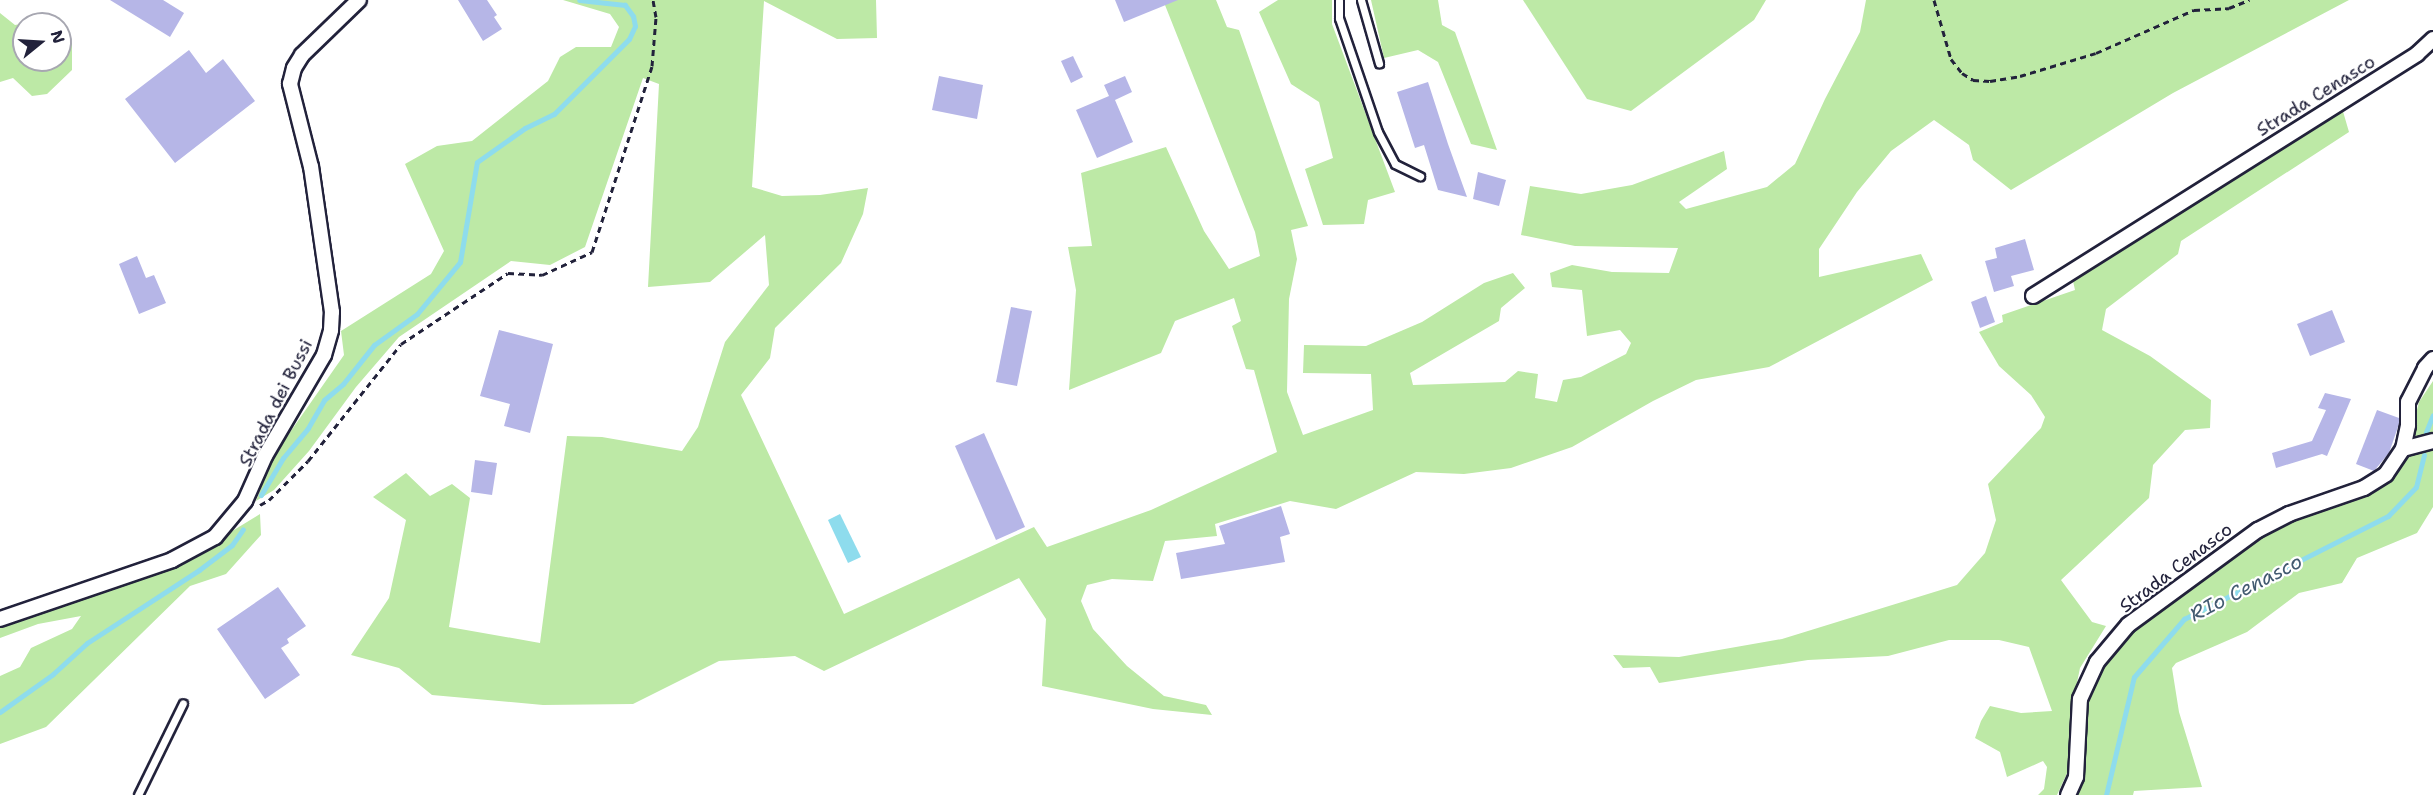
<!DOCTYPE html>
<html>
<head>
<meta charset="utf-8">
<style>
  body { margin:0 }
  #map { position:relative; width:2433px; height:795px; overflow:hidden; background:#fff; font-family:"Shantell Sans",sans-serif }
  div>[style] { position:absolute }
  .green>* { inset:0; background:#bde9a6 }
  .water>* { inset:0; background:#8edced }
  .stream>* { height:5px; margin:-2.5px; padding:0 2.5px; transform-origin:2.5px; border-radius:2.5px; background:#8edced }
  .building>* { inset:0; background:#b6b6e7 }
  .path>* { height:3px; margin-top:-1.5px; transform-origin:0; background:repeating-linear-gradient(90deg,#22223b 0 6px,transparent 0 10.5px) }
  .roads { filter:drop-shadow(2px 0 #22223b) drop-shadow(-2px 0 #22223b) drop-shadow(0 2px #22223b) drop-shadow(0 -2px #22223b) }
  .service>* { height:7px; margin:-3.5px; padding:0 3.5px; transform-origin:3.5px; border-radius:3.5px; background:#fff }
  .minor>* { height:14px; margin:-7px; padding:0 7px; transform-origin:7px; border-radius:7px; background:#fff }
  span { translate:-50% -50%; white-space:nowrap; text-align:center; line-height:1.15; -webkit-text-stroke:4.5px #fff; paint-order:stroke }
  .street-label { font-size:18px; color:#22223b }
  .water-label { font-size:20px; color:#425a70; font-style:italic }
  .north { position:absolute; left:12px; top:12px; width:60px; height:60px; box-sizing:border-box; background:#fff; border:2px solid #a7a7b1; border-radius:50%; rotate:72deg; font-size:16px; font-weight:700; line-height:24px; text-align:center; color:#22223b }
  .north::after { content:''; display:block; margin:auto; width:21px; height:27px; background:#22223b; clip-path:polygon(50% 0,100% 100%,50% 72%,0 100%) }
</style>
</head>
<body>
<div id="map">
  <div class="green">
    <i style="clip-path:polygon(563px 0,876px 0,877px 38px,837px 39px,764px 1px,752px 187px,782px 196px,820px 195px,868px 188px,863px 214px,841px 263px,775px 328px,770px 358px,741px 395px,844px 614px,1034px 527px,1047px 547px,1151px 510px,1277px 452px,1254px 370px,1246px 369px,1232px 326px,1241px 321px,1234px 298px,1175px 321px,1161px 353px,1069px 390px,1076px 290px,1068px 247px,1092px 246px,1081px 173px,1166px 147px,1204px 231px,1229px 269px,1260px 256px,1255px 232px,1163px 0,1216px 0,1227px 27px,1239px 30px,1308px 226px,1291px 230px,1297px 259px,1289px 299px,1287px 392px,1303px 435px,1373px 410px,1371px 374px,1303px 373px,1304px 345px,1366px 346px,1422px 322px,1484px 283px,1513px 273px,1525px 288px,1501px 308px,1499px 321px,1410px 373px,1413px 385px,1505px 382px,1518px 371px,1538px 374px,1535px 398px,1557px 402px,1563px 380px,1581px 377px,1626px 354px,1631px 343px,1620px 330px,1587px 336px,1582px 290px,1552px 287px,1550px 273px,1572px 265px,1612px 272px,1669px 273px,1678px 248px,1575px 246px,1521px 235px,1530px 186px,1581px 194px,1632px 185px,1724px 151px,1727px 169px,1679px 202px,1686px 209px,1767px 187px,1795px 164px,1825px 99px,1860px 32px,1866px 0,2349px 0,2173px 93px,2011px 190px,1973px 160px,1969px 145px,1934px 120px,1891px 151px,1857px 192px,1819px 249px,1819px 277px,1921px 254px,1933px 280px,1769px 367px,1696px 380px,1653px 401px,1572px 447px,1511px 468px,1464px 474px,1416px 472px,1336px 509px,1290px 501px,1215px 524px,1217px 536px,1165px 541px,1153px 581px,1112px 579px,1087px 585px,1081px 601px,1093px 629px,1127px 666px,1164px 696px,1206px 705px,1212px 715px,1153px 709px,1042px 686px,1046px 619px,1019px 578px,824px 671px,795px 656px,719px 661px,633px 704px,543px 705px,432px 695px,399px 668px,351px 655px,389px 598px,406px 520px,373px 497px,406px 473px,430px 496px,452px 484px,470px 498px,449px 627px,540px 643px,567px 436px,602px 437px,682px 451px,698px 427px,725px 342px,769px 285px,765px 235px,710px 282px,648px 287px,659px 84px,643px 78px,585px 247px,550px 265px,511px 261px,399px 337px,356px 387px,309px 451px,274px 490px,256px 501px,272px 458px,344px 355px,341px 331px,431px 274px,444px 251px,405px 164px,437px 146px,472px 141px,548px 81px,560px 57px,576px 47px,611px 47px,619px 27px,610px 14px)"></i>
    <i style="clip-path:polygon(1278px 0,1332px 0,1332px 24px,1395px 192px,1368px 200px,1364px 224px,1323px 225px,1305px 169px,1333px 158px,1319px 102px,1291px 84px,1259px 12px)"></i>
    <i style="clip-path:polygon(1371px 0,1438px 0,1442px 25px,1455px 32px,1497px 150px,1471px 144px,1438px 62px,1418px 50px,1384px 58px)"></i>
    <i style="clip-path:polygon(1523px 0,1766px 0,1754px 20px,1631px 111px,1587px 99px)"></i>
    <i style="clip-path:polygon(evenodd,0 13px,15px 25px,59px 17px,72px 44px,72px 70px,47px 94px,32px 96px,13px 78px,0 82px,0 13px,24px 24px,60px 24px,60px 60px,24px 60px,24px 24px)"></i>
    <i style="clip-path:polygon(2342px 108px,2349px 132px,2181px 241px,2178px 254px,2106px 309px,2102px 330px,2150px 356px,2211px 400px,2210px 428px,2185px 430px,2153px 465px,2149px 498px,2061px 580px,2092px 622px,2106px 626px,2080px 668px,2073px 702px,2072px 739px,2068px 771px,2057px 795px,2038px 795px,2044px 789px,2047px 767px,2043px 761px,2007px 777px,2000px 752px,1975px 738px,1981px 721px,1990px 706px,2021px 713px,2052px 711px,2029px 647px,1999px 640px,1949px 640px,1888px 656px,1808px 660px,1659px 683px,1650px 667px,1623px 668px,1613px 655px,1679px 657px,1782px 639px,1957px 585px,1985px 553px,1996px 520px,1988px 484px,2041px 428px,2045px 417px,2031px 395px,1999px 366px,1979px 332px,2003px 322px,2002px 315px,2075px 290px,2073px 281px)"></i>
    <i style="clip-path:polygon(2433px 381px,2433px 507px,2417px 533px,2357px 558px,2342px 583px,2299px 593px,2247px 632px,2176px 663px,2172px 668px,2179px 712px,2202px 787px,2134px 791px,2133px 795px,2077px 795px,2086px 761px,2084px 725px,2087px 701px,2103px 665px,2130px 631px,2234px 556px,2259px 534px,2387px 483px,2405px 457px,2419px 402px)"></i>
    <i style="clip-path:polygon(260px 514px,261px 535px,226px 574px,190px 586px,46px 727px,0 744px,0 676px,20px 667px,31px 648px,72px 629px,81px 616px,38px 624px,0 638px,0 625px,211px 544px)"></i>
  </div>
  <div class="water">
    <i style="clip-path:polygon(840px 514px,861px 557px,848px 563px,828px 520px)"></i>
  </div>
  <div class="stream">
    <i style="left:2426px;top:432px;width:18px;rotate:-68deg"></i>
    <i style="left:261px;top:495px;width:43px;rotate:-59.3deg"></i>
    <i style="left:283px;top:458px;width:39px;rotate:-50deg"></i>
    <i style="left:308px;top:428px;width:32px;rotate:-60deg"></i>
    <i style="left:324px;top:400px;width:25px;rotate:-40deg"></i>
    <i style="left:343px;top:384px;width:50px;rotate:-51.5deg"></i>
    <i style="left:374px;top:345px;width:53px;rotate:-35.8deg"></i>
    <i style="left:417px;top:314px;width:67px;rotate:-50.4deg"></i>
    <i style="left:460px;top:262px;width:101px;rotate:-80.4deg"></i>
    <i style="left:477px;top:162px;width:59px;rotate:-35.3deg"></i>
    <i style="left:525px;top:128px;width:32px;rotate:-26deg"></i>
    <i style="left:554px;top:114px;width:106px;rotate:-45deg"></i>
    <i style="left:629px;top:39px;width:14px;rotate:-65deg"></i>
    <i style="left:635px;top:26px;width:10px;rotate:-101deg"></i>
    <i style="left:633px;top:16px;width:14px;rotate:-126deg"></i>
    <i style="left:625px;top:5px;width:46px;rotate:-173.8deg"></i>
    <i style="left:0;top:712px;width:65px;rotate:-35.6deg"></i>
    <i style="left:53px;top:674px;width:46px;rotate:-42.4deg"></i>
    <i style="left:87px;top:643px;width:134px;rotate:-33.1deg"></i>
    <i style="left:199px;top:570px;width:41px;rotate:-37.1deg"></i>
    <i style="left:232px;top:545px;width:19px;rotate:-55deg"></i>
    <i style="left:2106px;top:795px;width:121px;rotate:-76.7deg"></i>
    <i style="left:2134px;top:677px;width:77px;rotate:-49.2deg"></i>
    <i style="left:2184px;top:619px;width:229px;rotate:-26.8deg"></i>
    <i style="left:2388px;top:516px;width:40px;rotate:-46deg"></i>
    <i style="left:2416px;top:487px;width:33px;rotate:-76deg"></i>
  </div>
  <div class="building">
    <i style="clip-path:polygon(110px 0,163px 0,184px 13px,170px 37px)"></i>
    <i style="clip-path:polygon(458px 0,487px 0,497px 15px,494px 17px,502px 29px,483px 41px)"></i>
    <i style="clip-path:polygon(1115px 0,1178px 0,1124px 22px)"></i>
    <i style="clip-path:polygon(189px 50px,206px 73px,223px 59px,255px 101px,175px 163px,125px 99px)"></i>
    <i style="clip-path:polygon(1073px 56px,1083px 77px,1071px 83px,1061px 61px)"></i>
    <i style="clip-path:polygon(939px 76px,983px 85px,977px 119px,932px 110px)"></i>
    <i style="clip-path:polygon(1125px 76px,1132px 92px,1115px 100px,1133px 142px,1097px 158px,1076px 110px,1109px 96px,1104px 85px)"></i>
    <i style="clip-path:polygon(1428px 82px,1448px 144px,1467px 197px,1438px 190px,1424px 145px,1415px 148px,1397px 92px)"></i>
    <i style="clip-path:polygon(1478px 172px,1506px 180px,1499px 206px,1473px 199px)"></i>
    <i style="clip-path:polygon(2025px 239px,2034px 270px,2011px 276px,2014px 286px,1994px 292px,1985px 261px,1997px 258px,1995px 248px)"></i>
    <i style="clip-path:polygon(137px 256px,146px 278px,154px 275px,166px 303px,139px 314px,119px 264px)"></i>
    <i style="clip-path:polygon(1986px 296px,1995px 322px,1980px 328px,1971px 302px)"></i>
    <i style="clip-path:polygon(1011px 307px,1032px 311px,1017px 386px,996px 382px)"></i>
    <i style="clip-path:polygon(2332px 310px,2345px 342px,2310px 356px,2297px 324px)"></i>
    <i style="clip-path:polygon(499px 330px,553px 344px,530px 433px,504px 426px,510px 404px,480px 396px)"></i>
    <i style="clip-path:polygon(2325px 393px,2351px 399px,2327px 456px,2322px 454px,2276px 468px,2272px 453px,2312px 441px,2326px 410px,2318px 408px)"></i>
    <i style="clip-path:polygon(2377px 410px,2399px 418px,2399px 424px,2389px 453px,2374px 471px,2356px 464px)"></i>
    <i style="clip-path:polygon(984px 433px,1025px 527px,996px 540px,955px 446px)"></i>
    <i style="clip-path:polygon(475px 460px,497px 463px,492px 495px,471px 492px)"></i>
    <i style="clip-path:polygon(1281px 506px,1290px 534px,1280px 537px,1285px 562px,1181px 579px,1176px 553px,1225px 544px,1219px 526px)"></i>
    <i style="clip-path:polygon(278px 587px,306px 626px,287px 639px,289px 643px,281px 648px,300px 675px,265px 699px,217px 629px)"></i>
  </div>
  <div class="path">
    <i style="left:1934px;top:0;width:61px;rotate:73.9deg"></i>
    <i style="left:1951px;top:59px;width:18px;rotate:52deg"></i>
    <i style="left:1962px;top:73px;width:13px;rotate:32deg"></i>
    <i style="left:1973px;top:80px;width:17px;rotate:3deg"></i>
    <i style="left:1990px;top:81px;width:30px;rotate:-9deg"></i>
    <i style="left:2020px;top:76px;width:79px;rotate:-16.8deg"></i>
    <i style="left:2096px;top:53px;width:107px;rotate:-23.7deg"></i>
    <i style="left:2194px;top:10px;width:35px;rotate:-3deg"></i>
    <i style="left:2229px;top:8px;width:22px;rotate:-22deg"></i>
    <i style="left:260px;top:505px;width:10px;rotate:-29deg"></i>
    <i style="left:269px;top:500px;width:55px;rotate:-45deg"></i>
    <i style="left:308px;top:461px;width:149px;rotate:-51.5deg"></i>
    <i style="left:401px;top:344px;width:128px;rotate:-33.6deg"></i>
    <i style="left:508px;top:273px;width:34px;rotate:3deg"></i>
    <i style="left:542px;top:275px;width:55px;rotate:-24.7deg"></i>
    <i style="left:592px;top:252px;width:195px;rotate:-72.1deg"></i>
    <i style="left:652px;top:66px;width:49px;rotate:-85.3deg"></i>
    <i style="left:656px;top:17px;width:17px;rotate:-100deg"></i>
  </div>
  <div class="roads">
    <div class="service">
      <i style="left:1339px;top:0;width:18px;rotate:90deg"></i>
      <i style="left:1339px;top:18px;width:120px;rotate:71.1deg"></i>
      <i style="left:1378px;top:132px;width:36px;rotate:62deg"></i>
      <i style="left:1395px;top:164px;width:28px;rotate:26deg"></i>
      <i style="left:1361px;top:0;width:66px;rotate:74.1deg"></i>
      <i style="left:138px;top:795px;width:102px;rotate:-63.9deg"></i>
    </div>
    <div class="minor">
      <i style="left:2033px;top:296px;width:454px;rotate:-32.2deg"></i>
      <i style="left:2417px;top:54px;width:22px;rotate:-43deg"></i>
      <i style="left:2403px;top:449px;width:31px;rotate:-15deg"></i>
      <i style="left:0;top:619px;width:182px;rotate:-18.9deg"></i>
      <i style="left:172px;top:560px;width:49px;rotate:-28.1deg"></i>
      <i style="left:215px;top:537px;width:47px;rotate:-50.2deg"></i>
      <i style="left:245px;top:501px;width:49px;rotate:-66deg"></i>
      <i style="left:265px;top:456px;width:117px;rotate:-59.7deg"></i>
      <i style="left:324px;top:355px;width:26px;rotate:-74deg"></i>
      <i style="left:331px;top:330px;width:18px;rotate:-87deg"></i>
      <i style="left:332px;top:312px;width:147px;rotate:-98.2deg"></i>
      <i style="left:311px;top:167px;width:86px;rotate:-104.2deg"></i>
      <i style="left:290px;top:84px;width:16px;rotate:-76deg"></i>
      <i style="left:294px;top:68px;width:15px;rotate:-58deg"></i>
      <i style="left:302px;top:55px;width:79px;rotate:-44deg"></i>
      <i style="left:2068px;top:795px;width:20px;rotate:-66deg"></i>
      <i style="left:2076px;top:777px;width:78px;rotate:-87.1deg"></i>
      <i style="left:2080px;top:699px;width:41px;rotate:-65.3deg"></i>
      <i style="left:2097px;top:662px;width:48px;rotate:-50deg"></i>
      <i style="left:2128px;top:625px;width:161px;rotate:-36.2deg"></i>
      <i style="left:2258px;top:530px;width:35px;rotate:-27deg"></i>
      <i style="left:2289px;top:514px;width:79px;rotate:-19.1deg"></i>
      <i style="left:2364px;top:488px;width:26px;rotate:-32deg"></i>
      <i style="left:2386px;top:474px;width:30px;rotate:-56deg"></i>
      <i style="left:2403px;top:449px;width:25px;rotate:-78deg"></i>
      <i style="left:2408px;top:425px;width:23px;rotate:-90deg"></i>
      <i style="left:2408px;top:402px;width:38px;rotate:-63deg"></i>
      <i style="left:2425px;top:368px;width:12px;rotate:-48deg"></i>
    </div>
  </div>
  <div class="street-label">
    <span style="left:2316px;top:96px;rotate:-32deg">Strada Cenasco</span>
    <span style="left:276px;top:403px;rotate:-63deg">Strada dei Bussi</span>
    <span style="left:2176px;top:568px;rotate:-37deg">Strada Cenasco</span>
  </div>
  <div class="water-label">
    <span style="left:2246px;top:588px;rotate:-27deg">RIo Cenasco</span>
  </div>
  <div class="north">N</div>
</div>
</body>
</html>
